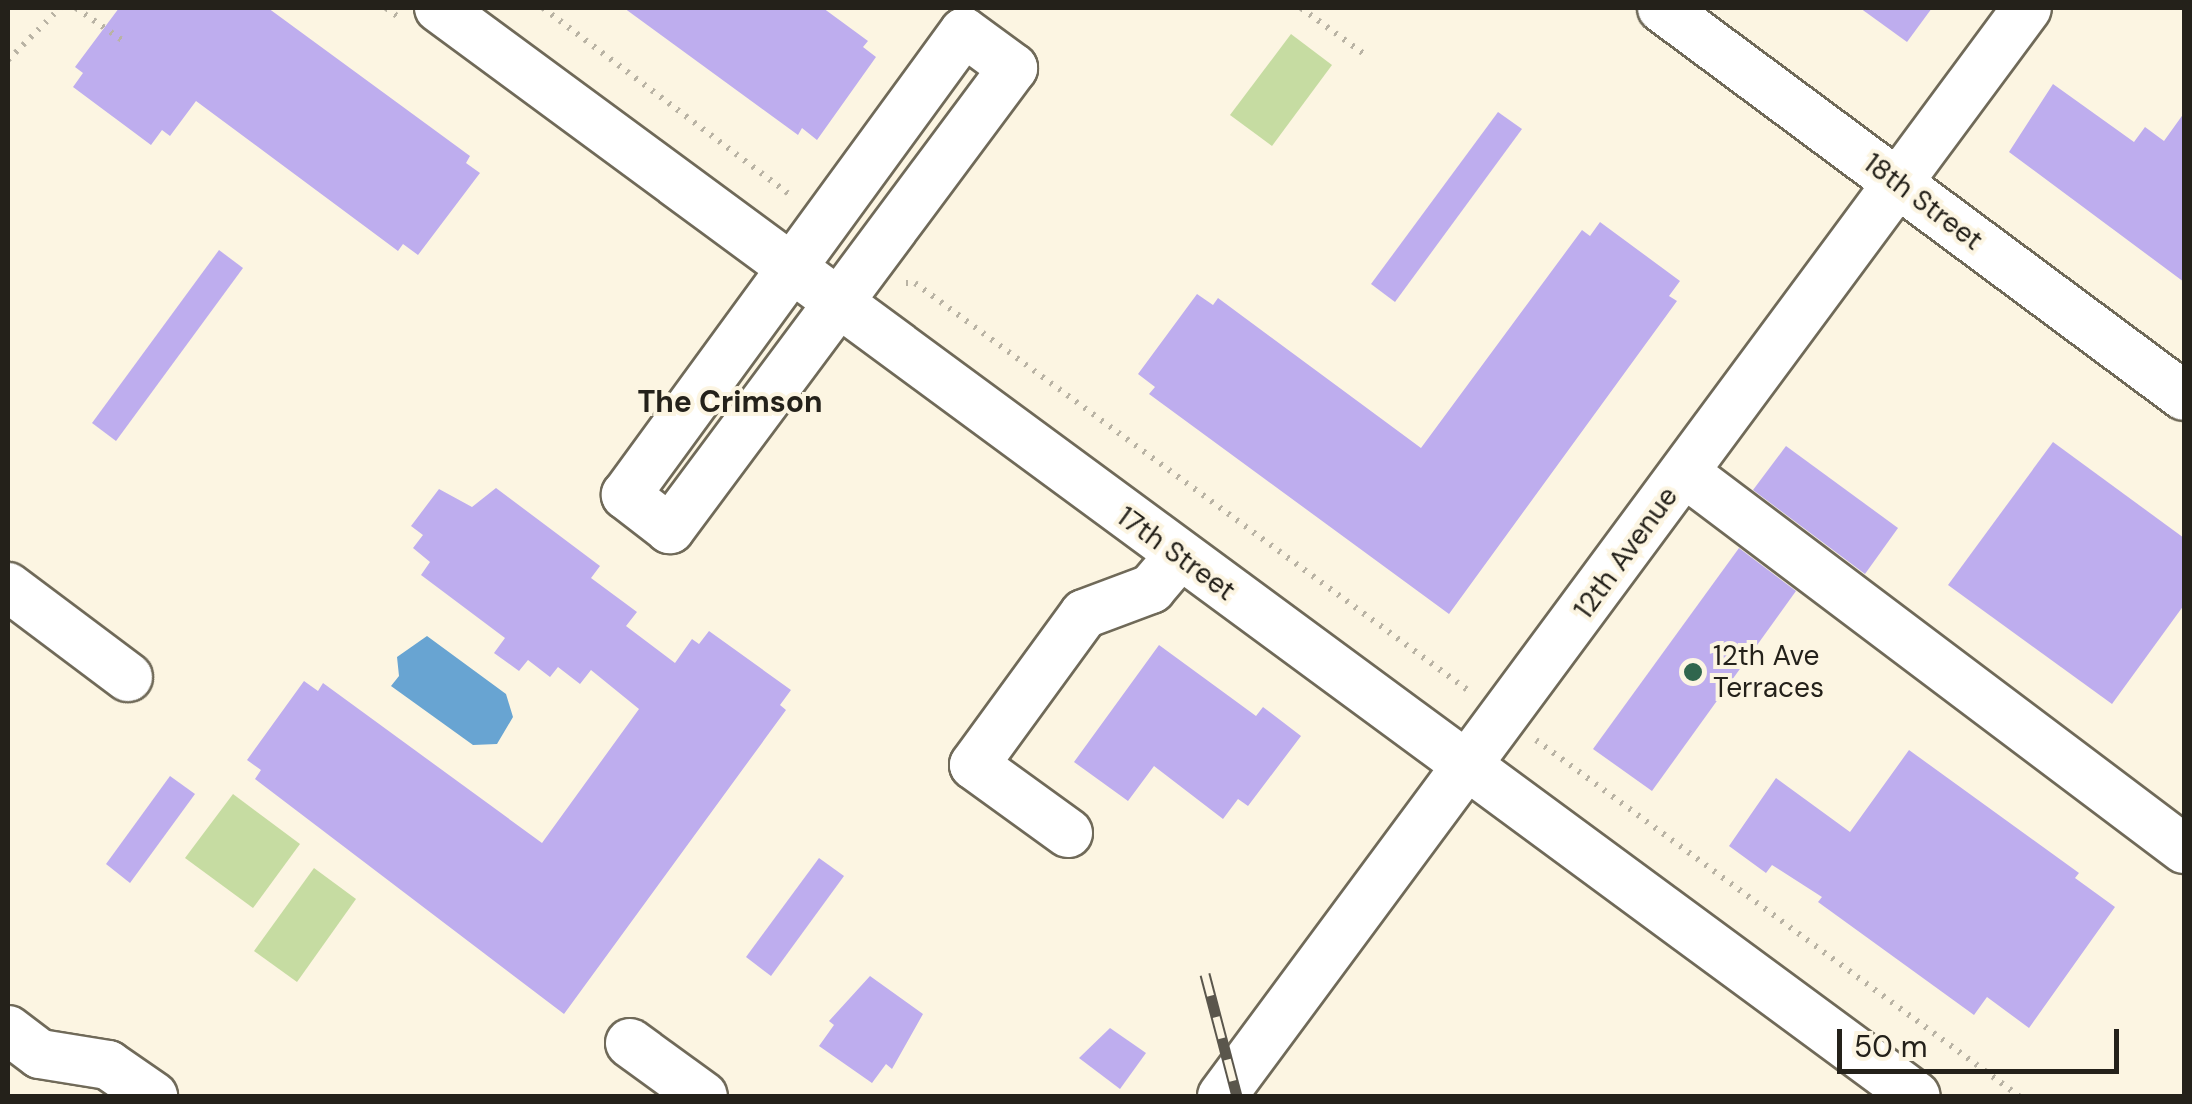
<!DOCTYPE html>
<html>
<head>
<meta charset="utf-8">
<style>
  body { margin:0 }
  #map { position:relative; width:2192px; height:1104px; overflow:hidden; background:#fcf5e2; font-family:"DM Sans",sans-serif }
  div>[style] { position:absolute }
  .green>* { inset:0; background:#c6dca2 }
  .water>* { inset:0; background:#68a4d2 }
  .building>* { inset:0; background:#beadee }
  .path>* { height:6px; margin-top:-3px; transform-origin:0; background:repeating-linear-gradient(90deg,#b9b3a4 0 2.5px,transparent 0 10.5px) }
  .roads { filter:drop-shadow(2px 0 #706a59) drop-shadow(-2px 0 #706a59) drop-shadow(0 2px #706a59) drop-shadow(0 -2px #706a59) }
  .minor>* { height:48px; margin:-24px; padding:0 24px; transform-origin:24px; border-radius:24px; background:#fff }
  .rail>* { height:11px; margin-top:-5.5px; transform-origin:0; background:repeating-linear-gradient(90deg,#fcf5e2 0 22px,#5a564c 0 44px); box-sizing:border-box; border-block:2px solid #5a564c }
  .dots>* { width:28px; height:28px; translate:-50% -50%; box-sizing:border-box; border:5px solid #fcf5e2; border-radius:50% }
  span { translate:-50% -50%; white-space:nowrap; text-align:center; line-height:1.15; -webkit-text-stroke:8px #fcf5e2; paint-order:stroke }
  .street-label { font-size:28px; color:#24211a }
  .poi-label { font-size:28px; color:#24211a }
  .left { translate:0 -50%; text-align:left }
  .neighbourhood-label { font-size:30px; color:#24211a; font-weight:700 }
  .frame { position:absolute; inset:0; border:10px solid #24211a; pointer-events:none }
  .scale { position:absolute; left:1837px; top:1029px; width:282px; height:45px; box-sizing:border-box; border:5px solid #24211a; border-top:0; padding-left:12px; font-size:30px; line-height:35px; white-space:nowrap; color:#24211a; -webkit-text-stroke:8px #fcf5e2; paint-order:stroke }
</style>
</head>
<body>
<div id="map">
  <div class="green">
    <i style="clip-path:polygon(1291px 34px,1332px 65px,1272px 146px,1230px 115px)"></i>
    <i style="clip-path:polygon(233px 794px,300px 844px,253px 908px,185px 858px)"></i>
    <i style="clip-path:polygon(314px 868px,356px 899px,297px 982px,254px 951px)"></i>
  </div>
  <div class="water">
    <i style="clip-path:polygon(427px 636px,506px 694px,513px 717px,497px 744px,473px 745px,391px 686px,399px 676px,397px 657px)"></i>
  </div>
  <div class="building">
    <i style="clip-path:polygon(119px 8px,268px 8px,470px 156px,466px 163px,480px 173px,418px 255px,403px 244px,398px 251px,196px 101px,170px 136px,162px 130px,151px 145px,73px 87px,83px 73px,75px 67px)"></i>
    <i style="clip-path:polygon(624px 8px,823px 8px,868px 41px,863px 47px,876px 57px,817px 140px,802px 128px,798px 135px)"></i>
    <i style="clip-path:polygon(1860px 8px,1932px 8px,1907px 42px)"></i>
    <i style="clip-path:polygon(2053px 84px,2134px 142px,2145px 127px,2164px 141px,2184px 113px,2184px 282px,2009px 152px)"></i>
    <i style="clip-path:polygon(1498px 112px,1522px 129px,1395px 302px,1371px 284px)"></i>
    <i style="clip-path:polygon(1600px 222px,1680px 281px,1669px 296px,1677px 301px,1449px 614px,1149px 394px,1155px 387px,1138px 374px,1197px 294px,1213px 305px,1218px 298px,1421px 448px,1582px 230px,1590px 236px)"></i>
    <i style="clip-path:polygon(219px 250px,243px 268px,116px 441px,92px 423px)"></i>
    <i style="clip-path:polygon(2053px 442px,2184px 538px,2184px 605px,2112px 704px,1948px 585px)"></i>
    <i style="clip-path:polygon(1786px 446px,1898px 528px,1865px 574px,1753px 490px)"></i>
    <i style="clip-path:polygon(496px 488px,600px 566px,591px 578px,637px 612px,626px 626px,675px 663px,692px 639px,699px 644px,709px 631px,791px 690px,780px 705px,786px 710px,564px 1014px,255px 779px,261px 770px,247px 760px,304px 681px,318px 691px,323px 683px,542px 843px,639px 709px,591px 670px,580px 684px,558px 667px,550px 677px,528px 660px,519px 671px,494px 653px,505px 638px,421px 575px,430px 562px,413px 548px,423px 535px,411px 526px,439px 489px,472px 507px)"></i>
    <i style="clip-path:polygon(1739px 548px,1796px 591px,1652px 791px,1593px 749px)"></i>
    <i style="clip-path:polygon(1159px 645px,1256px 716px,1263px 707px,1301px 736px,1248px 806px,1238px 799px,1223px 819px,1154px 766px,1128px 801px,1074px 762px)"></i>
    <i style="clip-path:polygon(1909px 750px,2079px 873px,2075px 878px,2115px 907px,2029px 1028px,1987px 997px,1974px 1015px,1818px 902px,1822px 897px,1772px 865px,1766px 873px,1729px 846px,1776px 778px,1850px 832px)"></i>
    <i style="clip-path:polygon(170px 776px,195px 794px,130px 883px,106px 864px)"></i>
    <i style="clip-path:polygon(819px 858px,844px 876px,771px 976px,746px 957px)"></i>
    <i style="clip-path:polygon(870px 976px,923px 1014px,892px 1069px,886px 1064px,872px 1083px,819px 1046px,834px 1025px,829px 1021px)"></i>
    <i style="clip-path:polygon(1110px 1028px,1146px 1053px,1120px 1089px,1079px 1058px)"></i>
  </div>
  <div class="path">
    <i style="left:76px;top:8px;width:56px;rotate:34.8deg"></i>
    <i style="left:386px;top:8px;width:17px;rotate:36deg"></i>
    <i style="left:543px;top:8px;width:313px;rotate:37.1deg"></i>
    <i style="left:1301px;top:8px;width:78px;rotate:36.1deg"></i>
    <i style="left:8px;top:60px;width:74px;rotate:-45deg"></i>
    <i style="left:906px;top:283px;width:9px"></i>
    <i style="left:915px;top:283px;width:688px;rotate:36.37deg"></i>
    <i style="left:1536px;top:740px;width:600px;rotate:36.39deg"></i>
  </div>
  <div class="roads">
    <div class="minor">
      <i style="left:439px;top:8px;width:1834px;rotate:36.38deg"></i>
      <i style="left:1662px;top:8px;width:650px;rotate:36.62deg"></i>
      <i style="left:964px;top:32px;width:61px;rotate:36.3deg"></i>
      <i style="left:1013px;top:68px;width:575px;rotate:126.65deg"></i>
      <i style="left:670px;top:529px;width:56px;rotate:-142.3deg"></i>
      <i style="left:626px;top:495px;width:573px;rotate:-53.87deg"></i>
      <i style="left:1685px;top:473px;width:625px;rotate:37deg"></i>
      <i style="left:8px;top:587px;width:150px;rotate:36.9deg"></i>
      <i style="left:1068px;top:833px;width:116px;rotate:-144.1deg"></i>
      <i style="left:974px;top:765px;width:187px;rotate:-53.9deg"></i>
      <i style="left:1084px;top:614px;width:72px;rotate:-20.5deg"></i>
      <i style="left:1151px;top:589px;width:43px;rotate:-49.7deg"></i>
      <i style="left:8px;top:1030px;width:40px;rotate:37deg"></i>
      <i style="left:40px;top:1054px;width:69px;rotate:9.2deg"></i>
      <i style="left:108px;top:1065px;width:55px;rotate:34.6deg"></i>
      <i style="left:630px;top:1043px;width:90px;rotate:36deg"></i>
      <i style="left:1222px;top:1096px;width:1353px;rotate:-53.5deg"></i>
    </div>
  </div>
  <div class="rail">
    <i style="left:1205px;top:974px;width:126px;rotate:75.3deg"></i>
  </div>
  <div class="dots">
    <i style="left:1693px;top:672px;background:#30664d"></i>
  </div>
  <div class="street-label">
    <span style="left:1923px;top:202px;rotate:37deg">18th Street</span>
    <span style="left:1626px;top:553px;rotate:-54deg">12th Avenue</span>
    <span style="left:1176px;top:554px;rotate:36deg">17th Street</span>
  </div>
  <div class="poi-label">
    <span class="left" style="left:1713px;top:672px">12th Ave<br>Terraces</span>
  </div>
  <div class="neighbourhood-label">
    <span style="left:730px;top:402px">The Crimson</span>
  </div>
  <div class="frame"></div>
  <div class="scale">50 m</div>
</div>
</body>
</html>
